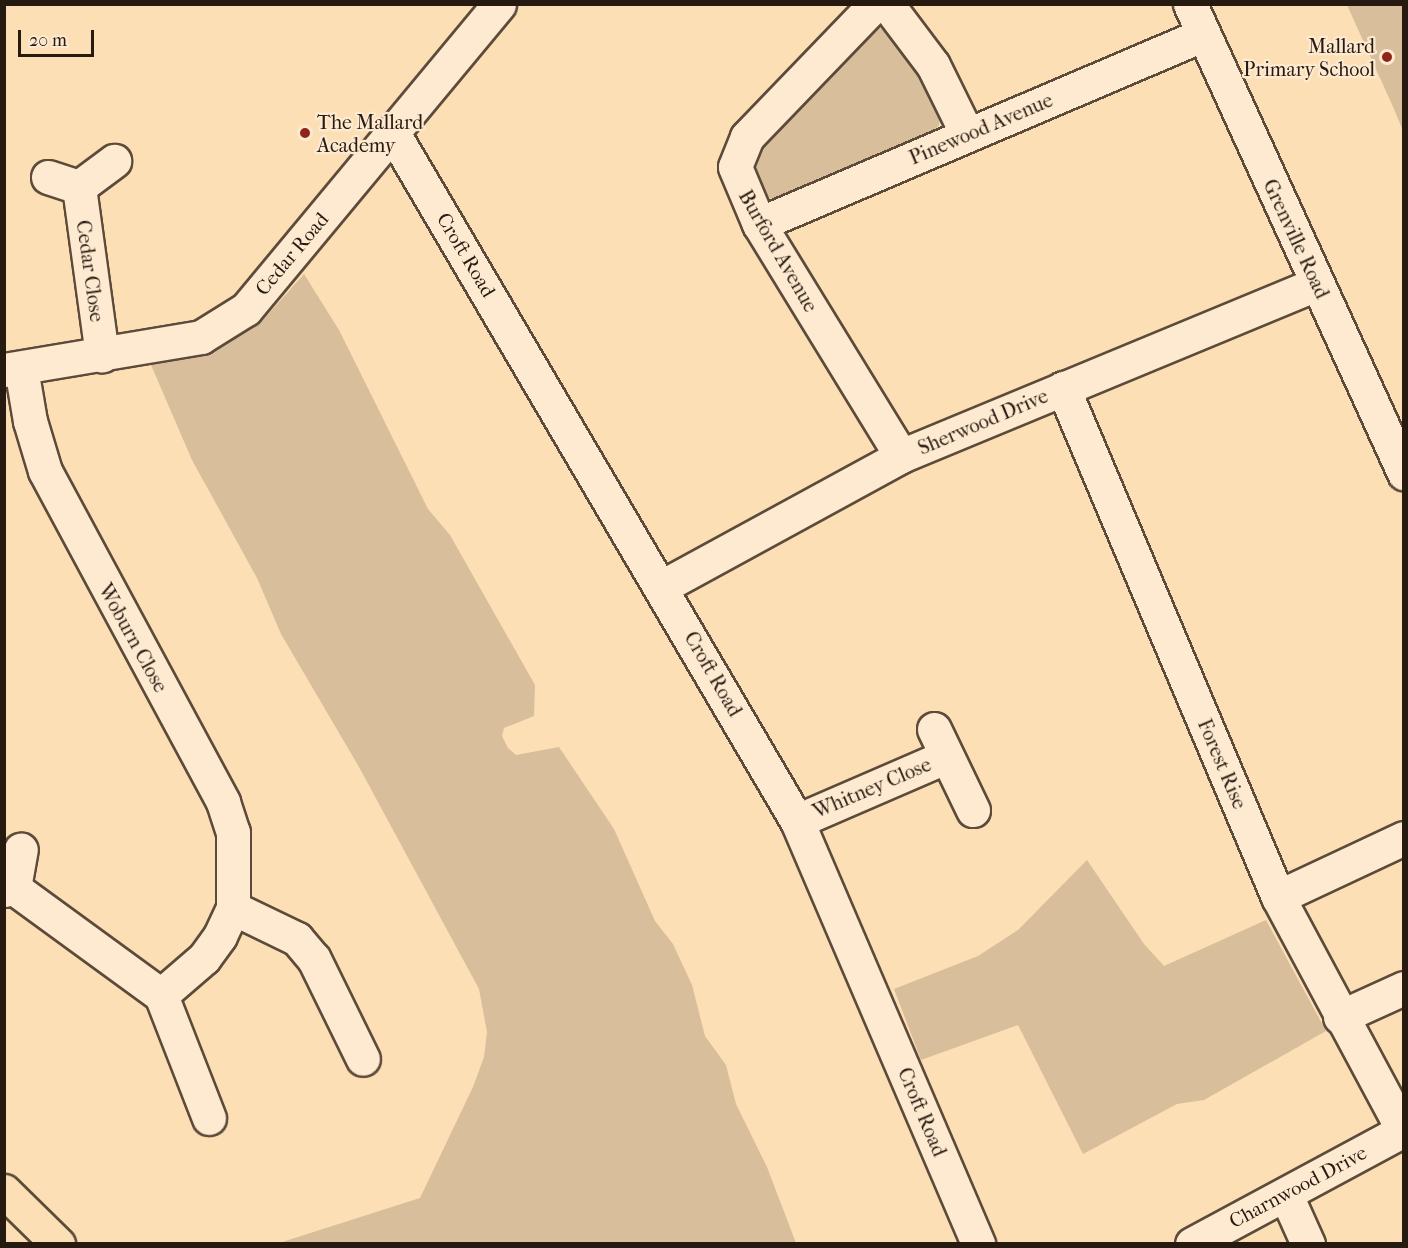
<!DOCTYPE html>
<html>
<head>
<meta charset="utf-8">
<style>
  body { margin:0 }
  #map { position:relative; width:1408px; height:1248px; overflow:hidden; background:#fddfb6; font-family:"IM FELL French Canon",serif }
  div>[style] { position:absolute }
  .green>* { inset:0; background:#d8be9a }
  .roads { filter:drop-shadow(2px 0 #5c4b3a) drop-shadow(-2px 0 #5c4b3a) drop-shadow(0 2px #5c4b3a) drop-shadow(0 -2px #5c4b3a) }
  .minor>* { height:33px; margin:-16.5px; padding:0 16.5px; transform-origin:16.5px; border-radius:16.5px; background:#feead0 }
  .highway>* { height:33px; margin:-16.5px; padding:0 16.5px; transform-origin:16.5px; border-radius:16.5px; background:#fddfb6 }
  .dots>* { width:16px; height:16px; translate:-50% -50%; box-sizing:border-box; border:3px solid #feead0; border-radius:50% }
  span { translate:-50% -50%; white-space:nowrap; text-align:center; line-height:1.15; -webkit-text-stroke:4.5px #feead0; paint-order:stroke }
  .poi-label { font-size:20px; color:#261a11 }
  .right { translate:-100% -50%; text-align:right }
  .left { translate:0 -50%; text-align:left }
  .street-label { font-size:20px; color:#261a11 }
  .frame { position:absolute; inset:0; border:6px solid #261a11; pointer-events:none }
  .scale { position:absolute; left:18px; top:30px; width:76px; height:27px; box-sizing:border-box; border:3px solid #261a11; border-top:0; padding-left:8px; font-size:18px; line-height:21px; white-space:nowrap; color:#261a11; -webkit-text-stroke:4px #feead0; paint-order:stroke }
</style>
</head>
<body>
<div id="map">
  <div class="green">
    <i style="clip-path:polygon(1347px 5px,1403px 5px,1403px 131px,1394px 109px)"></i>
    <i style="clip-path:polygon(876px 27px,898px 35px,942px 107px,939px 125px,927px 140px,775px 200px,756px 192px,748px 151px)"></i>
    <i style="clip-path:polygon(304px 274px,339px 330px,428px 509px,450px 535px,535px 685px,534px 716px,504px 728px,502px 736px,508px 748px,516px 755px,559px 747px,614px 829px,655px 921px,673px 944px,692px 985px,705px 1036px,726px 1065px,736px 1104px,767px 1167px,796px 1243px,279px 1243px,420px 1198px,473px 1087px,484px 1057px,487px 1032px,479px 989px,359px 767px,281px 634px,257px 578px,192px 460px,151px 365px,214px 347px,243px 334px,263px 320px)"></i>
    <i style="clip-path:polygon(1087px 860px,1144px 944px,1164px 966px,1266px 920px,1326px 1031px,1204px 1100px,1177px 1104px,1083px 1154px,1018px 1025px,921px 1060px,894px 989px,978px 956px,1018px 930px)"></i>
  </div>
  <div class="roads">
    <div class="minor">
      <i style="left:875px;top:4px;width:185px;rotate:133.9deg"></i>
      <i style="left:747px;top:137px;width:32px;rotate:112deg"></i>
      <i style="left:735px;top:167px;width:62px;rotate:67.2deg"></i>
      <i style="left:759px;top:224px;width:272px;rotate:58.5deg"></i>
      <i style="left:887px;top:4px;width:76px;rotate:53deg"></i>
      <i style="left:933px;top:65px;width:77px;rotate:63.8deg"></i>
      <i style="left:1190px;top:4px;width:516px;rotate:65.47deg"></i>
      <i style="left:393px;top:133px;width:798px;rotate:59.58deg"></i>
      <i style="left:797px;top:821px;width:460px;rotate:66.8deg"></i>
      <i style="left:48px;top:177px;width:33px;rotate:18deg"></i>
      <i style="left:79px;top:187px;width:44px;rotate:-36.6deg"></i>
      <i style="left:79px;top:187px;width:170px;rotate:82.2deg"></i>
      <i style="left:759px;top:224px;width:483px;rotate:-23.1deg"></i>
      <i style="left:21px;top:368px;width:54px;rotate:80.4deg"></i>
      <i style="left:30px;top:421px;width:52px;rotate:73.3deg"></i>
      <i style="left:45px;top:471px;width:376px;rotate:61.7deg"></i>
      <i style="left:223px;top:802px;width:32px;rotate:72deg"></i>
      <i style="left:233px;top:832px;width:76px;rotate:90deg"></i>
      <i style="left:233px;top:908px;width:31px;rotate:115deg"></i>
      <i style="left:220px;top:936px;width:27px;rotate:126deg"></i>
      <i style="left:204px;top:958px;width:57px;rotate:139.3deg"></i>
      <i style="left:4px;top:370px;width:200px;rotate:-9.5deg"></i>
      <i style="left:201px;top:337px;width:53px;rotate:-31.9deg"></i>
      <i style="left:246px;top:309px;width:396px;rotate:-50.3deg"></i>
      <i style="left:1063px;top:388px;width:553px;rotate:67.1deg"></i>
      <i style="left:1278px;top:897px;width:264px;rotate:61.8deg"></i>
      <i style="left:663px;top:586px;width:271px;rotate:-28.6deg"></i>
      <i style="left:901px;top:456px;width:450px;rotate:-22.5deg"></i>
      <i style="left:934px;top:729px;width:90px;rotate:64.3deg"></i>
      <i style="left:797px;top:821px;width:163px;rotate:-23.4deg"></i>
      <i style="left:14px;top:888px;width:182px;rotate:36.1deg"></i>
      <i style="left:161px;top:995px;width:132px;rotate:68.7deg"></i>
      <i style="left:4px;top:890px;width:10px;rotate:-11deg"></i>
      <i style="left:14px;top:888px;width:39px;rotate:-80deg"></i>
      <i style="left:1278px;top:897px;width:139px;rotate:-25.1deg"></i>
      <i style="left:233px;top:908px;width:71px;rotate:25.8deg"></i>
      <i style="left:297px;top:939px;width:26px;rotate:50deg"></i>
      <i style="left:314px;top:959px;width:111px;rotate:63.9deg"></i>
      <i style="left:1340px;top:1017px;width:70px;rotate:-24.4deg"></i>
      <i style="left:1286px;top:1195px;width:54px;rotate:65.8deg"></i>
      <i style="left:1192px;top:1244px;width:241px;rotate:-28.3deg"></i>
    </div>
    <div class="highway">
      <i style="left:4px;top:1191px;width:76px;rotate:44.5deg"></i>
    </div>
  </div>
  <div class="dots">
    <i style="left:1387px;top:57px;background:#8f2418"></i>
    <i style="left:305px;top:133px;background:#8f2418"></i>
  </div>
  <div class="poi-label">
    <span class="right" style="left:1375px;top:58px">Mallard<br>Primary School</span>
    <span class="left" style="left:317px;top:134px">The Mallard<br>Academy</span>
  </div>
  <div class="street-label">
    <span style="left:981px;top:129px;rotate:-23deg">Pinewood Avenue</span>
    <span style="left:1296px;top:239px;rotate:65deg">Grenville Road</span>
    <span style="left:778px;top:251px;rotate:60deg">Burford Avenue</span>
    <span style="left:292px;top:254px;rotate:-50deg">Cedar Road</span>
    <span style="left:466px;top:255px;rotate:59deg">Croft Road</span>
    <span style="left:90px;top:271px;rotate:82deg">Cedar Close</span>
    <span style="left:983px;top:422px;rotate:-23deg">Sherwood Drive</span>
    <span style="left:133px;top:638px;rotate:61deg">Woburn Close</span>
    <span style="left:713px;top:674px;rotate:60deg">Croft Road</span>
    <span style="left:1222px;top:764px;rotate:67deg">Forest Rise</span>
    <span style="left:872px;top:788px;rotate:-23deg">Whitney Close</span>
    <span style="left:922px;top:1112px;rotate:67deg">Croft Road</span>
    <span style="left:1298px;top:1187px;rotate:-28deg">Charnwood Drive</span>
  </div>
  <div class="frame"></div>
  <div class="scale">20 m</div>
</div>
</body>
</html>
